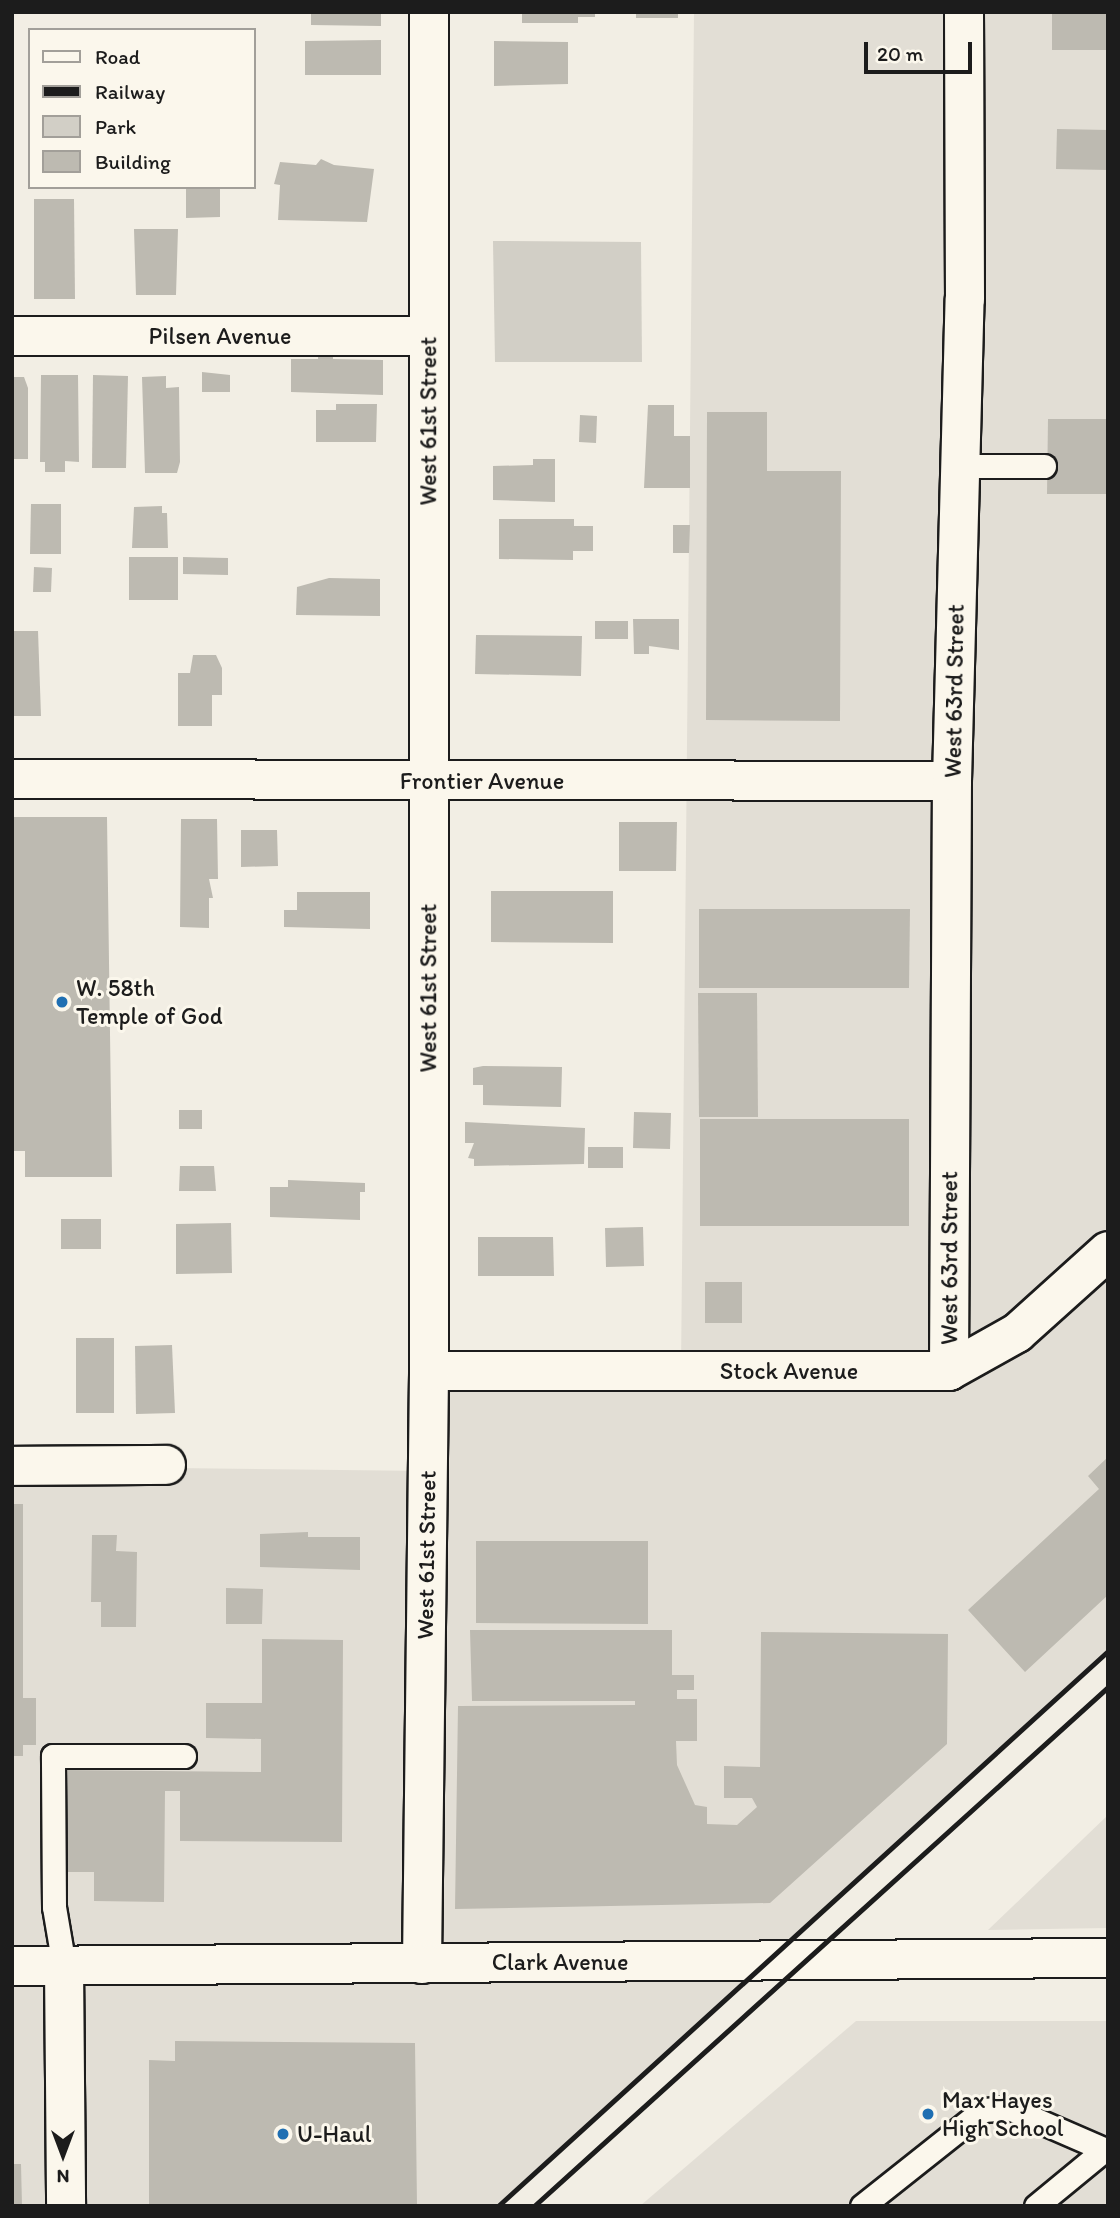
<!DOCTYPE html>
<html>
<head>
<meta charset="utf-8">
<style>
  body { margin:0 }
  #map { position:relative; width:1120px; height:2218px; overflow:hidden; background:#f2eee4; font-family:Itim,sans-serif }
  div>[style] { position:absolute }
  .built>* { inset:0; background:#e2ded5 }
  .green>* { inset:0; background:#d2cfc6 }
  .building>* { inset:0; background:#bdbab1 }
  .roads { filter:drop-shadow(2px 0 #1c1c1c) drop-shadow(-2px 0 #1c1c1c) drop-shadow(0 2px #1c1c1c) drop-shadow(0 -2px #1c1c1c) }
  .service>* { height:23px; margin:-11.5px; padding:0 11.5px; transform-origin:11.5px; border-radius:11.5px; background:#fbf7ec }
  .minor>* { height:38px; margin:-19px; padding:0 19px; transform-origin:19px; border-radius:19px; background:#fbf7ec }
  .tertiary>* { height:38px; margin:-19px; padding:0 19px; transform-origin:19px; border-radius:19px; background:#fbf7ec }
  .rail>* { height:5px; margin:-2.5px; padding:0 2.5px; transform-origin:2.5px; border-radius:2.5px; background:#1c1c1c }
  .dots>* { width:19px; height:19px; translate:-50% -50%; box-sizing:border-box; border:4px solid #fbf7ec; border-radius:50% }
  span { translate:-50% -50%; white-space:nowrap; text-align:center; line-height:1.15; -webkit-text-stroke:6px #fbf7ec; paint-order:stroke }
  .street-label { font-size:24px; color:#1c1c1c }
  .poi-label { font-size:24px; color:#1c1c1c }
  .left { translate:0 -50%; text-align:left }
  .frame { position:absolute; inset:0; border:14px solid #1c1c1c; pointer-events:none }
  .legend { position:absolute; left:28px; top:28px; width:228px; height:161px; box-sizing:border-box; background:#fbf7ec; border:2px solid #a29f99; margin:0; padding:9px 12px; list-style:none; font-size:21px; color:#1c1c1c }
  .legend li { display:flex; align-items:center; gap:14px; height:35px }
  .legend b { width:35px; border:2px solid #a29f99 }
  .north { position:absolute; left:28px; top:2120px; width:70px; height:70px; -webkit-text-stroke:5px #fbf7ec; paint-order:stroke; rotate:180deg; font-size:19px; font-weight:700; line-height:28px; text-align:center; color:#1c1c1c }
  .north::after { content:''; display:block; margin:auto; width:24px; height:32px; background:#1c1c1c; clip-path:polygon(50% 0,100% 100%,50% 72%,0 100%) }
  .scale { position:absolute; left:864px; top:42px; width:108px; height:32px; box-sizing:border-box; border:4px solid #1c1c1c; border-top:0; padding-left:9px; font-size:21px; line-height:24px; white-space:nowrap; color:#1c1c1c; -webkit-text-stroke:5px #fbf7ec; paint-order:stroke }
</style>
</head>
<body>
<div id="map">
  <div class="built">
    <i style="clip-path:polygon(694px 12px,1108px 12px,1108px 1651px,498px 2206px,12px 2206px,12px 1466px,427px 1471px,429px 1371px,681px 1370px)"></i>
    <i style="clip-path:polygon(1108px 1815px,1108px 1928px,988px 1930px)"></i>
    <i style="clip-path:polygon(856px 2021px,1108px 2021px,1108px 2206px,640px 2206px)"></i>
  </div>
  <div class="green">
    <i style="clip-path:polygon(493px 241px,641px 242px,642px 362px,495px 362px)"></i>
  </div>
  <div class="building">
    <i style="clip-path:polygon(311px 12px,381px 12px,381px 26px,311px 25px)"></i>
    <i style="clip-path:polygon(522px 12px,595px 12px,595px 17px,578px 17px,578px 23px,522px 23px)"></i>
    <i style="clip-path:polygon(636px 12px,678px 12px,678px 18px,636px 18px)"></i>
    <i style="clip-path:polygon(1052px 12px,1108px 12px,1108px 50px,1052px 50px)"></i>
    <i style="clip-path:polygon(381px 40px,381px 75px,305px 75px,305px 41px)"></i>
    <i style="clip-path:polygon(494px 41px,568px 42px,568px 84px,494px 86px)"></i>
    <i style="clip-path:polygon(1057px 129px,1108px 130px,1108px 170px,1056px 169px)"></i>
    <i style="clip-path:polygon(321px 159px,334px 165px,374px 169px,367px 222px,278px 220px,280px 185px,274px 184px,280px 162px,316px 165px)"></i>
    <i style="clip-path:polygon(186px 187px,220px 187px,220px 217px,186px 218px)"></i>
    <i style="clip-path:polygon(34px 199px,74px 199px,75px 299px,34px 299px)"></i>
    <i style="clip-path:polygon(134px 229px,178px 229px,176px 295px,136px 295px)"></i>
    <i style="clip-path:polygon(318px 350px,333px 350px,333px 359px,383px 360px,383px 395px,291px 392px,291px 359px,318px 359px)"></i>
    <i style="clip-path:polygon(202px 372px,230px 375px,230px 392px,202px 392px)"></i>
    <i style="clip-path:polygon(41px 375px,78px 375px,79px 462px,65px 461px,65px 472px,45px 472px,45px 462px,40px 462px)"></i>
    <i style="clip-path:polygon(93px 375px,128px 376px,126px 468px,92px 468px)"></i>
    <i style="clip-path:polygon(166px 376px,166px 388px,179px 387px,180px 462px,177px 473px,145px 473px,142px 377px)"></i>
    <i style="clip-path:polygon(12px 377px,24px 377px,28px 388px,28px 459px,12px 459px)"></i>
    <i style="clip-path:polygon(336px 404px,377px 404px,376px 442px,316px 442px,316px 410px,336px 410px)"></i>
    <i style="clip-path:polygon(648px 405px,674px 405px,674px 436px,690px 436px,690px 488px,644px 488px)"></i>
    <i style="clip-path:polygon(707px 412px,767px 412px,767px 471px,841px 471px,840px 721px,706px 720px)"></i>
    <i style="clip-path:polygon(580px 415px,597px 416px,596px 443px,579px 442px)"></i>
    <i style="clip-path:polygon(1048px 419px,1108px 419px,1108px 494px,1047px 494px)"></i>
    <i style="clip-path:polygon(533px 459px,555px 459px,555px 502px,493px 500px,493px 466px,533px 465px)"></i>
    <i style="clip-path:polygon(31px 504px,61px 504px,61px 554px,30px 554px)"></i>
    <i style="clip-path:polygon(162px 506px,162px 513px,167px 513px,168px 548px,132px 548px,134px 507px)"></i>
    <i style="clip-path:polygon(499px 519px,574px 519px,574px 526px,593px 526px,593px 551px,573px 551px,573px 560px,499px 559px)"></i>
    <i style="clip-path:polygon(673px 525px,690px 525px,689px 553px,673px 553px)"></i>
    <i style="clip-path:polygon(129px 557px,178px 557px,178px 600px,129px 600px)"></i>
    <i style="clip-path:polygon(183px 557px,228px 558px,228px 575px,183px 574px)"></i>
    <i style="clip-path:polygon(34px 567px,52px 568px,51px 592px,33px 592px)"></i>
    <i style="clip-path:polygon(329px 578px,380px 579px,380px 616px,296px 615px,297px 587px)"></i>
    <i style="clip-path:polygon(633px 619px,679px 619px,679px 650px,649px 646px,649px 654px,634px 654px)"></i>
    <i style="clip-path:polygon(595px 621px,628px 621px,628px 639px,595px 639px)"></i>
    <i style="clip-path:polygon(12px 631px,38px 631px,41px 716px,12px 716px)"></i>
    <i style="clip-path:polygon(476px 635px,582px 636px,581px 676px,475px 674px)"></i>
    <i style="clip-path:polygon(193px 655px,216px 655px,222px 668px,222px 695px,212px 695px,212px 726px,178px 726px,178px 673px,190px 673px)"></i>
    <i style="clip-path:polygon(12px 817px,107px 817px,112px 1177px,25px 1177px,25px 1151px,12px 1151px)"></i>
    <i style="clip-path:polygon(181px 819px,217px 819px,218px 879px,209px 879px,213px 898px,209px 898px,209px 928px,180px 927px)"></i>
    <i style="clip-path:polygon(619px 822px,677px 822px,676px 871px,619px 871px)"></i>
    <i style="clip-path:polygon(241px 830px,277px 830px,278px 866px,241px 867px)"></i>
    <i style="clip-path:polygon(491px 891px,613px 891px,613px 943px,491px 942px)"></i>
    <i style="clip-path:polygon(297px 892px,370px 892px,370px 929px,284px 927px,284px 910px,297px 910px)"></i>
    <i style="clip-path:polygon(699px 909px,910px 909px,909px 988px,699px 988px)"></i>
    <i style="clip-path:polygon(698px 993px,757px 993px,758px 1117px,699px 1117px)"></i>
    <i style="clip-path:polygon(483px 1066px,562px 1067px,561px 1107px,483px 1105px,483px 1085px,473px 1085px,473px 1068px)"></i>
    <i style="clip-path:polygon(179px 1110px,202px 1110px,202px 1129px,179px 1129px)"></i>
    <i style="clip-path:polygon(634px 1112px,671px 1113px,670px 1149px,633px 1148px)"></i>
    <i style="clip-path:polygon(700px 1119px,909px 1119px,909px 1226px,700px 1226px)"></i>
    <i style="clip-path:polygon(465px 1122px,585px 1128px,584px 1164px,474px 1166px,474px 1159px,468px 1158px,474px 1143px,465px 1143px)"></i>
    <i style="clip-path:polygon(588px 1147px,623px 1147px,623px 1168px,588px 1168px)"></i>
    <i style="clip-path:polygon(180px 1166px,214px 1166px,216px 1191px,179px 1191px)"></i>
    <i style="clip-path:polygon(288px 1180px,365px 1183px,365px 1192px,360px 1192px,360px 1220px,270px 1217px,270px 1187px,288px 1187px)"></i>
    <i style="clip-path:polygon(61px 1219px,101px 1219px,101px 1249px,61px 1249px)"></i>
    <i style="clip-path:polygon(231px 1223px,232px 1273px,176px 1274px,176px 1224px)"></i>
    <i style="clip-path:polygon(643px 1227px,644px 1266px,606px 1267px,605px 1228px)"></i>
    <i style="clip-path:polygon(478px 1237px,553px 1237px,554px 1276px,478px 1276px)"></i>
    <i style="clip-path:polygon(705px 1282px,742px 1282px,742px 1323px,705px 1323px)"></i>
    <i style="clip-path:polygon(76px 1338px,114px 1338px,114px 1413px,76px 1413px)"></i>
    <i style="clip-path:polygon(172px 1345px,175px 1413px,136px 1414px,135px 1346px)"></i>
    <i style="clip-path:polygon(1108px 1457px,1108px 1595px,1025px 1672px,968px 1610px,1099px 1489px,1088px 1476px)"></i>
    <i style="clip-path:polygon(12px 1504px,23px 1504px,23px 1698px,36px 1698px,36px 1745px,23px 1745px,23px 1756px,12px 1756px)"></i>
    <i style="clip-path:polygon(308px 1532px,308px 1537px,360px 1537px,360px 1570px,260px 1567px,260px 1534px)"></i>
    <i style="clip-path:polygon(92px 1535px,117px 1535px,116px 1551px,137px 1552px,136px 1627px,101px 1627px,101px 1602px,91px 1602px)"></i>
    <i style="clip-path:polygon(476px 1541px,648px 1541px,648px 1624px,476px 1623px)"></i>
    <i style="clip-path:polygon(226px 1588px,263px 1589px,262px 1624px,226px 1624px)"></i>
    <i style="clip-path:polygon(470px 1630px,672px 1630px,672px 1675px,694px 1675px,694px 1690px,677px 1690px,677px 1699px,697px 1699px,697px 1741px,676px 1741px,677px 1765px,695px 1805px,707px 1807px,707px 1824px,737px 1825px,757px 1807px,752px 1798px,724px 1798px,724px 1766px,760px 1767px,761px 1632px,948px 1634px,947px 1744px,770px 1903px,455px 1909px,458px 1706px,635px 1705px,635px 1701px,472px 1701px)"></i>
    <i style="clip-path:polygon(262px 1639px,343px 1640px,342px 1842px,180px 1841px,180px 1791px,165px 1791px,164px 1902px,94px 1901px,94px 1872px,63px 1872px,64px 1770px,261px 1772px,261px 1739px,206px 1738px,206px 1703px,262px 1703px)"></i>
    <i style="clip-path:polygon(175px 2041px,415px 2043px,417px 2206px,149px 2206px,149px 2060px,175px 2061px)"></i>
    <i style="clip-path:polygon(12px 2164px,21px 2164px,22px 2206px,12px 2206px)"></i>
  </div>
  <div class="roads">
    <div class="service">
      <i style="left:960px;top:466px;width:84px"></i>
      <i style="left:64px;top:1966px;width:60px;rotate:-99.6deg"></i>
      <i style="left:54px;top:1907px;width:151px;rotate:-90.4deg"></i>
      <i style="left:53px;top:1756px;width:131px"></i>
      <i style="left:862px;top:2206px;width:154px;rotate:-38.4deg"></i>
      <i style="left:983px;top:2110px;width:26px;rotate:-4deg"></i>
      <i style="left:1009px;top:2108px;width:108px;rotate:23.5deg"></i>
      <i style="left:1036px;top:2206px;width:88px;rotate:-39.5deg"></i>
    </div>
    <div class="minor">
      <i style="left:12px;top:336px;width:417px"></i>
      <i style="left:12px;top:779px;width:940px;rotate:0.12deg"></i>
      <i style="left:429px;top:1371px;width:520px"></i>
      <i style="left:949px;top:1371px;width:78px;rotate:-29.2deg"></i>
      <i style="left:1017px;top:1333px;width:122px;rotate:-42deg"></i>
      <i style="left:949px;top:1371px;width:590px;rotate:-89.71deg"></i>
      <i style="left:952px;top:781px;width:482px;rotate:-88.5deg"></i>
      <i style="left:965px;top:299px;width:287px;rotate:-90.2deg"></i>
      <i style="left:12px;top:1466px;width:154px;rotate:-0.4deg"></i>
      <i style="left:422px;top:1964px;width:593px;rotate:-89.32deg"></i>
      <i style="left:429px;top:1371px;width:1359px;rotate:-90deg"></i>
      <i style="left:64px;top:1966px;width:240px;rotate:89.5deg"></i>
    </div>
    <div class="tertiary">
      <i style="left:12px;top:1966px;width:1096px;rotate:-0.42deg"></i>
    </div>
  </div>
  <div class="rail">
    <i style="left:498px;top:2206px;width:825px;rotate:-42.3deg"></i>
    <i style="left:534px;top:2206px;width:774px;rotate:-42.12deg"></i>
  </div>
  <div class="dots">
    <i style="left:62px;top:1002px;background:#1f6fb2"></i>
    <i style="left:928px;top:2114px;background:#1f6fb2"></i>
    <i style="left:283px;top:2134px;background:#1f6fb2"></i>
  </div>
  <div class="street-label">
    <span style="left:220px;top:336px">Pilsen Avenue</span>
    <span style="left:428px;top:421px;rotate:-90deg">West 61st Street</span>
    <span style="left:954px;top:691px;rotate:-89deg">West 63rd Street</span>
    <span style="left:482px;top:781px">Frontier Avenue</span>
    <span style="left:428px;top:988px;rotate:-90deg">West 61st Street</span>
    <span style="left:949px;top:1258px;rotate:-90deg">West 63rd Street</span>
    <span style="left:789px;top:1371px">Stock Avenue</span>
    <span style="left:426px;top:1555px;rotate:-89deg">West 61st Street</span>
    <span style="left:560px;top:1962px">Clark Avenue</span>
  </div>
  <div class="poi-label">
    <span class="left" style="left:76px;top:1002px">W. 58th<br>Temple of God</span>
    <span class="left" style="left:942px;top:2114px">Max Hayes<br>High School</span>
    <span class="left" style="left:297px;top:2134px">U-Haul</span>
  </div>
  <div class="frame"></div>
  <ul class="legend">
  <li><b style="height:9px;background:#fbf7ec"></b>Road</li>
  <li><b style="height:9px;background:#1c1c1c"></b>Railway</li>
  <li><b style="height:19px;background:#d2cfc6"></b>Park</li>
  <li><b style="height:19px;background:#bdbab1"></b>Building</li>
  </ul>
  <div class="north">N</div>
  <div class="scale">20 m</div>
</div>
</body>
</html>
